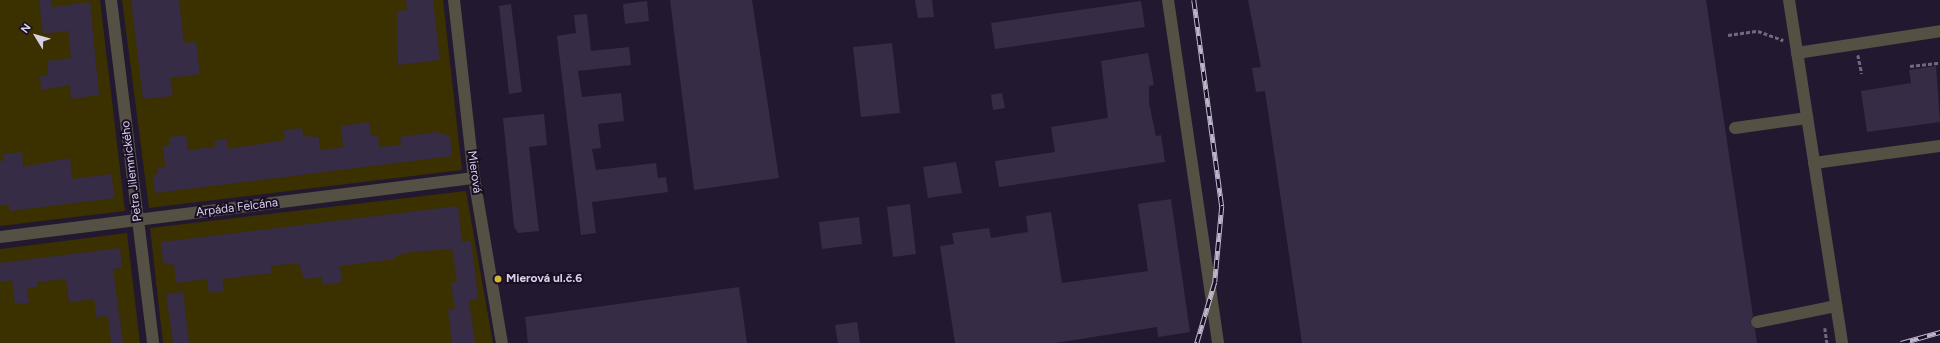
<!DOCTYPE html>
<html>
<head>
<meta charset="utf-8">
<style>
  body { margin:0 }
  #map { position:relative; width:1940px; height:343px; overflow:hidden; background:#221830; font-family:Figtree,sans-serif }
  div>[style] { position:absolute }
  .green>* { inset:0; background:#3b3000 }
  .building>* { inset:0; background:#372c46 }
  .path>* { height:2.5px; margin-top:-1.25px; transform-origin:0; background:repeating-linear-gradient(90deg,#71697e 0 4px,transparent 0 6px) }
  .minor>* { height:12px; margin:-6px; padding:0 6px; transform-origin:6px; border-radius:6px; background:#545144 }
  .rail>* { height:4.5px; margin-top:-2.25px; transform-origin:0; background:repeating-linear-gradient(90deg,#190e26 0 9px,#beb7c9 0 18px); box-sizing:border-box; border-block:1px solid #beb7c9 }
  .dots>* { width:11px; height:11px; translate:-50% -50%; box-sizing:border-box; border:2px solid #190e26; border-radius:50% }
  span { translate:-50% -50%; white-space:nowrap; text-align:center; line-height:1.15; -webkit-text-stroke:4px #190e26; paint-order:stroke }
  .street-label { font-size:12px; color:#d8d2e3 }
  .poi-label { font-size:12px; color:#d8d2e3; font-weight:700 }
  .left { translate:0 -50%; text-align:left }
  .north { position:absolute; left:16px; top:16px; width:40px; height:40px; -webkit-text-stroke:3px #190e26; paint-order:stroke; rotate:307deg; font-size:11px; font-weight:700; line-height:16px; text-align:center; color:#d8d2e3 }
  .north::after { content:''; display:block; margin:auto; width:14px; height:18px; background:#d8d2e3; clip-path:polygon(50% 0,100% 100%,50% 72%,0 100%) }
</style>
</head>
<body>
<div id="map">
  <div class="green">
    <i style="clip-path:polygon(0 0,100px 0,125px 211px,0 226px)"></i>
    <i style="clip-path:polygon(122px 0,443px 0,462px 170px,149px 208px)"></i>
    <i style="clip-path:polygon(466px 191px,493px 343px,163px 343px,150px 228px)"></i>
    <i style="clip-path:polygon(127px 233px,140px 343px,0 343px,0 249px)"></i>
  </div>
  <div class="building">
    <i style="clip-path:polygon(39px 0,51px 0,52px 7px,90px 2px,99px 95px,71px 99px,70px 85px,41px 90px,40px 76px,48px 75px,47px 61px,71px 58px,68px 31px,43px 34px)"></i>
    <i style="clip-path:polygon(131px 0,179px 0,184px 43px,196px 42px,200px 74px,170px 78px,173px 96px,143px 99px)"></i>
    <i style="clip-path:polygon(406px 0,433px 0,440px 60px,398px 65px,397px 11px,407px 10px)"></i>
    <i style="clip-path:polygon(670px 0,752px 0,779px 178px,694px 190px)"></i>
    <i style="clip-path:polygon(915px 0,932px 0,934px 17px,918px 18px)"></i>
    <i style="clip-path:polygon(1248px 0,1706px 0,1753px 316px,1750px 323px,1755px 329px,1757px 343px,1302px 343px,1265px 91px,1256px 92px,1252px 68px,1261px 67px)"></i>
    <i style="clip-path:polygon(647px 1px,649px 21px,625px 24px,623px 4px)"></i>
    <i style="clip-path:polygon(1141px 1px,1145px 27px,995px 49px,991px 23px)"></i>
    <i style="clip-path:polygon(511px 4px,522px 92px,509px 94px,499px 6px)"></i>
    <i style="clip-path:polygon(587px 14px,591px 51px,629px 47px,631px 65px,578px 71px,582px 97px,621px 93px,624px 121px,598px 124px,601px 148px,592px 149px,596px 170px,656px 163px,658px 178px,666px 177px,668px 192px,592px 202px,596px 233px,581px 235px,557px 36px,576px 33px,574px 15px)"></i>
    <i style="clip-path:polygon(892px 43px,900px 113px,861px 117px,853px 47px)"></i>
    <i style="clip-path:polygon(1148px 53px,1154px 85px,1149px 86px,1149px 103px,1156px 136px,1161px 135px,1165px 162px,999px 187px,995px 161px,1055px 152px,1051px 127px,1108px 118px,1101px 61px)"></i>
    <i style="clip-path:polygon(1936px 66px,1940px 122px,1867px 132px,1861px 91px,1911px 83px,1909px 70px)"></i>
    <i style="clip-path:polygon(1002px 93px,1005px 108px,993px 110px,991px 95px)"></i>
    <i style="clip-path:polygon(544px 114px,547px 145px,529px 147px,539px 231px,518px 233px,514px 227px,503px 118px)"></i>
    <i style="clip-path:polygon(369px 122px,371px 136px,378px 136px,379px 147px,401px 145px,400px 137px,436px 132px,450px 136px,452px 156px,155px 193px,153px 175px,158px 174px,158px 168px,165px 167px,163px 146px,170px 145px,169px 137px,186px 135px,188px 150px,215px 147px,214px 141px,227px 139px,228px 149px,285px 140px,284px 130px,302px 128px,303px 136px,319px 137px,320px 150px,343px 147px,341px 126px)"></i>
    <i style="clip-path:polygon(22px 152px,23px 167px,70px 158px,72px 179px,111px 174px,115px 198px,10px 211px,9px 205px,0 205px,0 161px,4px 161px,3px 154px)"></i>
    <i style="clip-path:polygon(956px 162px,962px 193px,928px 198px,923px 167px)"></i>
    <i style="clip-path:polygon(1171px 199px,1190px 332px,1158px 337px,1157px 327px,1055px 343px,955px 343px,940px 246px,954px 244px,952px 233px,989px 228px,991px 238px,1028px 232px,1026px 216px,1051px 212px,1062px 283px,1148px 271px,1138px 204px)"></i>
    <i style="clip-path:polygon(910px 204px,916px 254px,893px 257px,887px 207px)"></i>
    <i style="clip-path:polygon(458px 206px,462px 242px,471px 241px,476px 279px,478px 299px,469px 300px,475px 343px,452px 343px,448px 310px,455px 309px,451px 283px,457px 281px,452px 249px,411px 252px,395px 256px,395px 259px,340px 266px,342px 282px,323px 285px,322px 277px,304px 279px,299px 263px,271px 266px,272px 273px,222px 279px,224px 291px,209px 293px,207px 279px,176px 283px,174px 265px,163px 263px,161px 242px)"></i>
    <i style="clip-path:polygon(859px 217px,862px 244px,822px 249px,819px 222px)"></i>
    <i style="clip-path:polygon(120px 248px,122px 268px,113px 269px,123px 343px,111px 343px,108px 316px,96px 317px,94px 299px,69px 302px,66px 279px,37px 282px,38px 287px,27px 288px,29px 303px,15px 304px,12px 280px,0 282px,0 263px)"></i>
    <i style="clip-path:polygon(739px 287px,747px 343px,528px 343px,525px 317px)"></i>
    <i style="clip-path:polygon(183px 292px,189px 343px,173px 343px,166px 294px)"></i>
    <i style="clip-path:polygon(857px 322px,860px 343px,838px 343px,835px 325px)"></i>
  </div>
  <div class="path">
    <i style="left:1728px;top:35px;width:30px;rotate:-8deg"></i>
    <i style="left:1758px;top:31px;width:27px;rotate:20deg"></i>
    <i style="left:1858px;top:55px;width:19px;rotate:78deg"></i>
    <i style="left:1910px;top:66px;width:30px;rotate:-6deg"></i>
    <i style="left:1825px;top:328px;width:15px;rotate:82deg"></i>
  </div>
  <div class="minor">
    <i style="left:111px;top:0;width:346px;rotate:83deg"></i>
    <i style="left:454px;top:0;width:179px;rotate:83.6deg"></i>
    <i style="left:474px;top:178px;width:167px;rotate:80.4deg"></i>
    <i style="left:1168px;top:0;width:347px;rotate:81.7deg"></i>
    <i style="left:1789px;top:0;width:347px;rotate:81.2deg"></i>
    <i style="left:1797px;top:53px;width:145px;rotate:-8.7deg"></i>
    <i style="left:1735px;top:128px;width:73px;rotate:-7.9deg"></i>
    <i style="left:1814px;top:163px;width:127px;rotate:-7.7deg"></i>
    <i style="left:0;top:237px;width:478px;rotate:-7.1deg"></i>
    <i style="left:1757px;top:322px;width:81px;rotate:-11.4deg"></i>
  </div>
  <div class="rail">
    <i style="left:1194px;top:0;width:208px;rotate:82.3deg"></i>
    <i style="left:1222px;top:206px;width:76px;rotate:95.3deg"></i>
    <i style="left:1215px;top:282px;width:64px;rotate:106.4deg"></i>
    <i style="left:1901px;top:343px;width:41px;rotate:-15.8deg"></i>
  </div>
  <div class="dots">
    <i style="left:498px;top:279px;background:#d3b635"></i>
  </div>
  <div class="street-label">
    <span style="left:132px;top:171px;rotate:-97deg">Petra Jilemnického</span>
    <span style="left:474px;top:172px;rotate:82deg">Mierová</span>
    <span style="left:237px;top:208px;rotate:-7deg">Arpáda Felcána</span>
  </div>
  <div class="poi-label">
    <span class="left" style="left:506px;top:279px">Mierová ul.č.6</span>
  </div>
  <div class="north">N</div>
</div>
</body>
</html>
